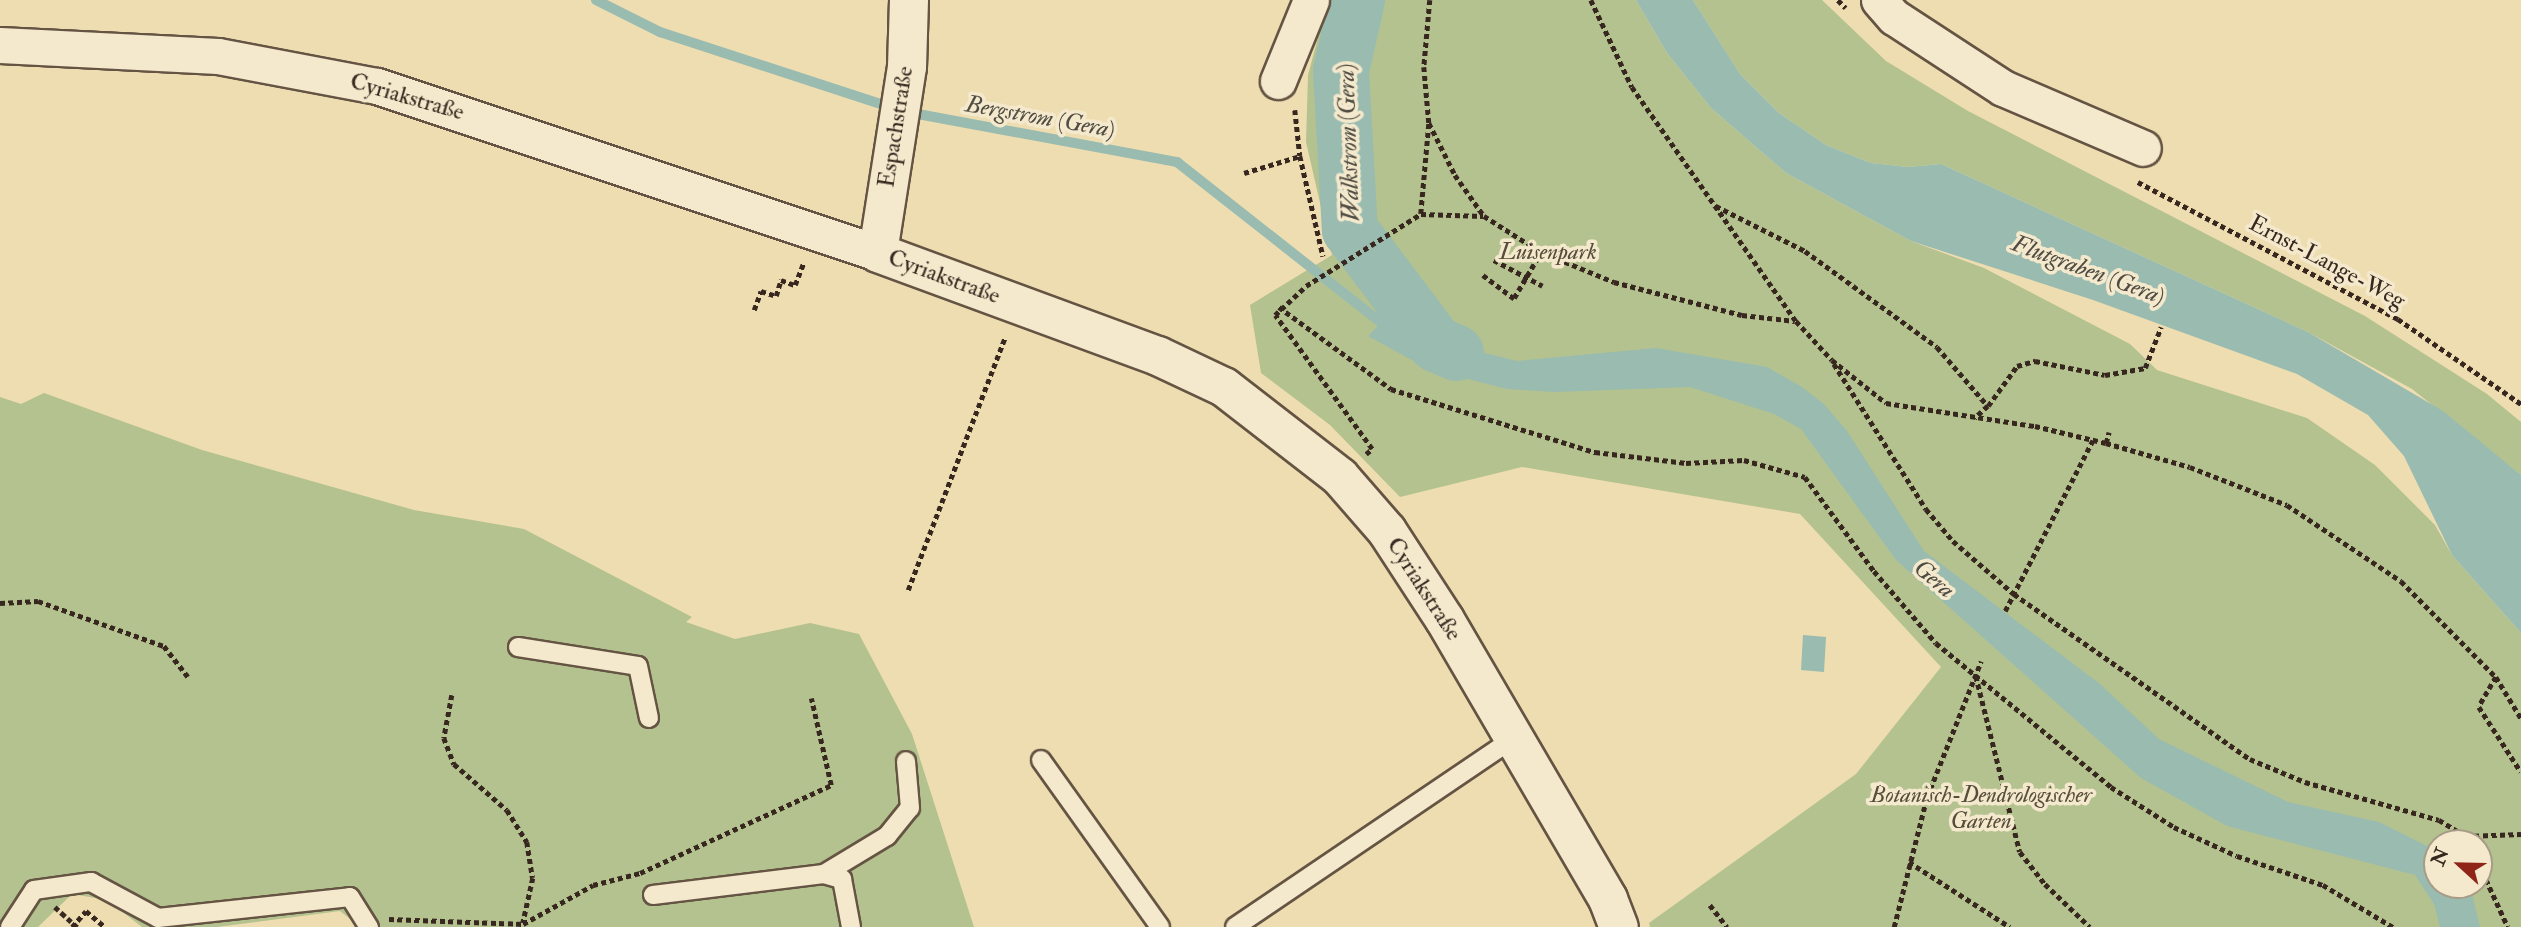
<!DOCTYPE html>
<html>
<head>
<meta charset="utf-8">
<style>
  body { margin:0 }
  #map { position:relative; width:2521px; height:927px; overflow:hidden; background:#eeddb0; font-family:"IM FELL Double Pica",serif }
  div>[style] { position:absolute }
  .green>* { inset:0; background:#b4c28f }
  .water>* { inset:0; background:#99bbb0 }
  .stream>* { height:10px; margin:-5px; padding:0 5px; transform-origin:5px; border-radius:5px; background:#99bbb0 }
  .river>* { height:56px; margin:-28px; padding:0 28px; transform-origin:28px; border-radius:28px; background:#99bbb0 }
  .path>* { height:4.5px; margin-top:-2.25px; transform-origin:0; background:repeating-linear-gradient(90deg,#37271f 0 5px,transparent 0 8.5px) }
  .roads { filter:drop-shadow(2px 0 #655443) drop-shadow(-2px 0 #655443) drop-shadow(0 2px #655443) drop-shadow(0 -2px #655443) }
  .lane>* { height:18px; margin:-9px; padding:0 9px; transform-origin:9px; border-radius:9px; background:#f4e9cc }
  .street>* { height:35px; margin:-17.5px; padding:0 17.5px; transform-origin:17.5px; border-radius:17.5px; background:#f4e9cc }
  .secondary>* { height:38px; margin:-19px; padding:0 19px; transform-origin:19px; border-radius:19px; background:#f4e9cc }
  .path-bridge>* { height:4.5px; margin-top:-2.25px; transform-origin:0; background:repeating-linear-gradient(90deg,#37271f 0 5px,transparent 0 8.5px) }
  span { translate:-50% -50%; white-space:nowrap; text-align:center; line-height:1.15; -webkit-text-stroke:7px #f4e9cc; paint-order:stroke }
  .street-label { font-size:23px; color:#37271f }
  .park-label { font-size:23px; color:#564e3b; font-style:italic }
  .water-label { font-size:24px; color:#504c43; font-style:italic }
  .north { position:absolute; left:2423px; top:829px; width:70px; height:70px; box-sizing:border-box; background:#f4e9cc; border:2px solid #a89b87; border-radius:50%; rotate:292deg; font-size:19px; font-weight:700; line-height:28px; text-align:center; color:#37271f }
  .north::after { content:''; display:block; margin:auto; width:24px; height:32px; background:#8f2418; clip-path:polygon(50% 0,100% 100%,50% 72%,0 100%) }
</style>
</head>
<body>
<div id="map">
  <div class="green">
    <i style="clip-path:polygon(evenodd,1328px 0,1636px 0,1667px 53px,1711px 108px,1786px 173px,1911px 241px,1984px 268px,2130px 344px,2157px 370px,2307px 418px,2375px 465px,2435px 525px,2452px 555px,2521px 633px,2521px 927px,1650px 927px,1649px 923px,1856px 774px,1941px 667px,1800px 514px,1522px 467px,1400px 497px,1330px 425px,1261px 373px,1250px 305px,1332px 255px,1306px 142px,1308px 75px,1328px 0,2437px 843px,2479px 843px,2479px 885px,2437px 885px,2437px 843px)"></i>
    <i style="clip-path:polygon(1693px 0,1822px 0,1886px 61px,1968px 111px,2365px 316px,2487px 394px,2521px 422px,2521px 475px,2412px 389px,2308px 332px,1941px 164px,1908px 167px,1871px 163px,1826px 145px,1779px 113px,1740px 74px)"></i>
    <i style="clip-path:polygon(44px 393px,202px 450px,414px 510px,524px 529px,692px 617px,686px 622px,735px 639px,810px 623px,859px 634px,912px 734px,974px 927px,360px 927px,340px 911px,217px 927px,142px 927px,107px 900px,72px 894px,38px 927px,0 927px,0 397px,21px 404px)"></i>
  </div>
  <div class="water">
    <i style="clip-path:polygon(1636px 0,1693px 0,1740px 74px,1779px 113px,1826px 145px,1871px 163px,1908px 167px,1941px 164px,2308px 332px,2443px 411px,2521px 475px,2521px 633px,2452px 555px,2404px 456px,2368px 415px,2297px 374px,2093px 300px,1911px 241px,1786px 173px,1711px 108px,1667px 53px)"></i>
    <i style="clip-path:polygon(1404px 299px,1446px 336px,1481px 352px,1517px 361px,1656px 348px,1767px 367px,1802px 387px,1824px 404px,1847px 431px,1924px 551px,2100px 684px,2159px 739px,2288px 802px,2379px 822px,2437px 851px,2437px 885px,2470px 885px,2480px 927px,2440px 927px,2434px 904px,2415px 875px,2227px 826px,2141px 778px,1896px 560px,1801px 429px,1774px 414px,1690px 387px,1554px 392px,1507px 389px,1468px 379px,1410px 359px,1368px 336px)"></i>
    <i style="clip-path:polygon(1803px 635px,1826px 637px,1824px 672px,1801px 670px)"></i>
  </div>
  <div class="stream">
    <i style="left:596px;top:0;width:72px;rotate:26.6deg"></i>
    <i style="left:660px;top:32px;width:245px;rotate:18.1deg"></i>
    <i style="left:907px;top:112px;width:275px;rotate:10.5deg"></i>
    <i style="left:1177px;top:162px;width:270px;rotate:38.2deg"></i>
  </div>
  <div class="river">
    <i style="left:1357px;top:0;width:73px;rotate:102.7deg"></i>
    <i style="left:1341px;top:71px;width:159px;rotate:86.8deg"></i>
    <i style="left:1350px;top:230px;width:143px;rotate:53deg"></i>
    <i style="left:1436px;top:344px;width:22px;rotate:24deg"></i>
  </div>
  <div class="path">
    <i style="left:1430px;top:0;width:67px;rotate:95.1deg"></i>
    <i style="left:1424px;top:67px;width:56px;rotate:84.9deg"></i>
    <i style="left:1429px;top:123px;width:58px;rotate:63.4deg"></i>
    <i style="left:1455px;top:175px;width:50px;rotate:54.7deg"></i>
    <i style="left:1484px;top:216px;width:67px;rotate:32.3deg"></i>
    <i style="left:1541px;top:252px;width:79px;rotate:22.3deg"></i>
    <i style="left:1614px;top:282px;width:132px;rotate:14.5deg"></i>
    <i style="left:1742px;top:315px;width:53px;rotate:6.5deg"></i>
    <i style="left:1591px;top:0;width:96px;rotate:64.8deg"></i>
    <i style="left:1632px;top:87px;width:286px;rotate:55deg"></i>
    <i style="left:1796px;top:321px;width:53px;rotate:47.3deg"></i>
    <i style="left:1832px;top:360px;width:69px;rotate:38.5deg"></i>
    <i style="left:1886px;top:403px;width:151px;rotate:8.8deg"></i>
    <i style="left:2035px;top:426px;width:73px;rotate:13.5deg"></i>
    <i style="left:2106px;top:443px;width:87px;rotate:15.9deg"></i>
    <i style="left:2190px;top:467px;width:104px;rotate:21.4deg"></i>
    <i style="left:2287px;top:505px;width:137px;rotate:33.7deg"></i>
    <i style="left:2401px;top:581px;width:135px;rotate:45.3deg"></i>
    <i style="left:2496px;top:677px;width:48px;rotate:58.6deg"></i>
    <i style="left:1838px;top:0;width:11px;rotate:45deg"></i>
    <i style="left:1295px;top:110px;width:46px;rotate:83.8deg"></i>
    <i style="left:1300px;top:156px;width:103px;rotate:77deg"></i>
    <i style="left:1429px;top:124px;width:90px;rotate:95.1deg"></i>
    <i style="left:1421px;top:214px;width:62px;rotate:1.8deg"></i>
    <i style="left:1244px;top:173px;width:59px;rotate:-16.9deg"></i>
    <i style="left:2138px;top:182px;width:294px;rotate:27.8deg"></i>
    <i style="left:2398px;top:319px;width:150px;rotate:34.6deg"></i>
    <i style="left:1716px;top:206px;width:100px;rotate:26.8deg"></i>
    <i style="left:1805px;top:251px;width:163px;rotate:36deg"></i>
    <i style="left:1937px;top:347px;width:78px;rotate:49.2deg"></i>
    <i style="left:1988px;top:406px;width:18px;rotate:137deg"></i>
    <i style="left:1494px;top:260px;width:55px;rotate:28deg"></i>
    <i style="left:1483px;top:275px;width:39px;rotate:37deg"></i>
    <i style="left:1514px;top:298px;width:53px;rotate:-59.6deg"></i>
    <i style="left:1279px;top:307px;width:139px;rotate:36.2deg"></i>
    <i style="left:1391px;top:389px;width:214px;rotate:17.2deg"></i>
    <i style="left:1595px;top:452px;width:92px;rotate:6.9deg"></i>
    <i style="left:1686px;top:463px;width:58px;rotate:-3deg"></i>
    <i style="left:1744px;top:460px;width:63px;rotate:15.6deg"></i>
    <i style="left:1805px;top:477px;width:117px;rotate:53.7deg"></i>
    <i style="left:1874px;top:571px;width:95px;rotate:49.3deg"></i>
    <i style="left:1936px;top:643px;width:227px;rotate:39.4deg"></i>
    <i style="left:2111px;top:787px;width:75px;rotate:32.4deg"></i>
    <i style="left:2174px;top:827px;width:69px;rotate:24.7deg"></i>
    <i style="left:2237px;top:856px;width:91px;rotate:18.6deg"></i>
    <i style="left:2323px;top:885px;width:82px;rotate:31deg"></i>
    <i style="left:754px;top:310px;width:20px;rotate:-70deg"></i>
    <i style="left:761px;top:291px;width:16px;rotate:18deg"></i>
    <i style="left:776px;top:296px;width:17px;rotate:-73deg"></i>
    <i style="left:781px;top:280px;width:15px;rotate:20deg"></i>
    <i style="left:795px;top:285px;width:25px;rotate:-69deg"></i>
    <i style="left:1834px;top:364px;width:172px;rotate:57.6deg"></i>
    <i style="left:1926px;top:509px;width:42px;rotate:49.8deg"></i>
    <i style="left:1953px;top:541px;width:81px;rotate:41deg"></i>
    <i style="left:2014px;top:594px;width:288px;rotate:35deg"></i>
    <i style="left:2250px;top:759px;width:60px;rotate:22.7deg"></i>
    <i style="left:2305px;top:782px;width:139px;rotate:15.8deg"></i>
    <i style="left:2439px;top:820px;width:31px;rotate:31deg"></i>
    <i style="left:2466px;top:836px;width:8px;rotate:67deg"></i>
    <i style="left:1988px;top:406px;width:49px;rotate:-54.1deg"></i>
    <i style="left:2017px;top:366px;width:19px;rotate:-16deg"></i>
    <i style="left:2035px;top:361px;width:71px;rotate:11.3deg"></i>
    <i style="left:2105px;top:375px;width:41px;rotate:-9.9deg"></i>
    <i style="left:2145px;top:368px;width:44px;rotate:-68.7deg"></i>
    <i style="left:2106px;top:443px;width:11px;rotate:-75deg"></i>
    <i style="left:1366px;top:454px;width:8px;rotate:-40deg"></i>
    <i style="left:1372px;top:449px;width:165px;rotate:-125.9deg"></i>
    <i style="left:1275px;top:315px;width:42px;rotate:-43.1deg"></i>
    <i style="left:1306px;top:286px;width:136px;rotate:-32.1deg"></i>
    <i style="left:908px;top:590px;width:271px;rotate:-69deg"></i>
    <i style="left:0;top:603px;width:38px;rotate:-3deg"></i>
    <i style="left:38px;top:601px;width:134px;rotate:19.7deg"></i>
    <i style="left:164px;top:646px;width:39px;rotate:52deg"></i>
    <i style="left:2005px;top:611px;width:192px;rotate:-62.8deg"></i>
    <i style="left:1976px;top:676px;width:181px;rotate:76deg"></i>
    <i style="left:2020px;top:852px;width:41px;rotate:52deg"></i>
    <i style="left:2045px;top:884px;width:62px;rotate:43.7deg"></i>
    <i style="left:2496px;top:677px;width:34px;rotate:120deg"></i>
    <i style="left:2479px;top:707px;width:77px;rotate:57.1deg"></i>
    <i style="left:452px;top:695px;width:44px;rotate:100.5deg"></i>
    <i style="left:444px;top:738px;width:28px;rotate:69deg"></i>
    <i style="left:454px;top:764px;width:70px;rotate:41deg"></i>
    <i style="left:507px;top:810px;width:38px;rotate:58deg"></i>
    <i style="left:527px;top:842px;width:36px;rotate:81deg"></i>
    <i style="left:533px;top:878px;width:46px;rotate:102.5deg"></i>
    <i style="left:2466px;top:836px;width:55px;rotate:-2.1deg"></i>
    <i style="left:1909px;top:862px;width:120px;rotate:32.8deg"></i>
    <i style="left:2479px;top:864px;width:69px;rotate:65.3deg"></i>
    <i style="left:1710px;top:905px;width:28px;rotate:52deg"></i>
    <i style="left:389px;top:919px;width:134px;rotate:2.1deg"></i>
    <i style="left:523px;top:924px;width:80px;rotate:-29.1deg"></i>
    <i style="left:593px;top:885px;width:49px;rotate:-14.3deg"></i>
    <i style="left:640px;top:873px;width:210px;rotate:-24.7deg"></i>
    <i style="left:831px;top:785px;width:89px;rotate:-102.9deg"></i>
    <i style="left:72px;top:927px;width:21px;rotate:-49deg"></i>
    <i style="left:86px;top:911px;width:25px;rotate:40deg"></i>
    <i style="left:1894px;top:927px;width:134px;rotate:-75.8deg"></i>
    <i style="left:1927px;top:797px;width:146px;rotate:-68.3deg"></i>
  </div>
  <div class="roads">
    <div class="lane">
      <i style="left:518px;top:647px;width:121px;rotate:9deg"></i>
      <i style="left:638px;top:666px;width:53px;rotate:78.1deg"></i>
      <i style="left:1041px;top:760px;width:205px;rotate:54.5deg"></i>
      <i style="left:824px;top:874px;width:19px;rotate:16deg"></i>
      <i style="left:842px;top:879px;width:49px;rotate:79.4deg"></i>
      <i style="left:653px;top:895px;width:172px;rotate:-7deg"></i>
      <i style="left:824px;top:874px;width:74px;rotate:-31.1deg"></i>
      <i style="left:887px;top:836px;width:36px;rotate:-51deg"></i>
      <i style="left:910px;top:808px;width:47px;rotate:-94.9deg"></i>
      <i style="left:10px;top:927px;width:44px;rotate:-57deg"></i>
      <i style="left:34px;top:890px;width:58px;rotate:-8deg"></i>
      <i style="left:91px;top:882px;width:76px;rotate:28.2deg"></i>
      <i style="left:158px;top:918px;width:193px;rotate:-6.2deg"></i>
      <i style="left:350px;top:897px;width:36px;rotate:58deg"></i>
      <i style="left:1235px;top:927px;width:339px;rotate:-34.1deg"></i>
    </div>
    <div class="street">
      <i style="left:1879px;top:0;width:23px;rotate:49deg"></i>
      <i style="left:1894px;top:17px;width:130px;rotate:33.1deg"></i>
      <i style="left:2003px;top:88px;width:152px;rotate:23.2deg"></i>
      <i style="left:0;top:45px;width:218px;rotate:2.9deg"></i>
      <i style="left:218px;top:56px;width:162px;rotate:10.7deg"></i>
      <i style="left:377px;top:86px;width:528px;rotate:18.43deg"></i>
      <i style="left:1278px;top:81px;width:87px;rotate:-67.8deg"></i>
    </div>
    <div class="secondary">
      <i style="left:909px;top:0;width:67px;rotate:91.7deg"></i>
      <i style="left:907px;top:67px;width:188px;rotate:98.9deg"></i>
      <i style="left:878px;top:253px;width:298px;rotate:20.2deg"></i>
      <i style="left:1158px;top:356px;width:73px;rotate:25.2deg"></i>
      <i style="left:1224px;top:387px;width:147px;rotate:37.8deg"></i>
      <i style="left:1340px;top:477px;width:72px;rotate:49deg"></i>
      <i style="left:1387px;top:531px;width:106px;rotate:56.9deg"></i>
      <i style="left:1445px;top:620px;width:323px;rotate:59.7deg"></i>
      <i style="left:1608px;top:899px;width:30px;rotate:69deg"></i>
    </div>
  </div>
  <div class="path-bridge">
    <i style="left:55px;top:907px;width:30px;rotate:42deg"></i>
  </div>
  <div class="street-label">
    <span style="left:407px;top:97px;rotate:16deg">Cyriakstraße</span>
    <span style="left:896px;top:127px;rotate:-81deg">Espachstraße</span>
    <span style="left:2327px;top:262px;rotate:28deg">Ernst-Lange-Weg</span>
    <span style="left:944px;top:277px;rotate:20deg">Cyriakstraße</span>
    <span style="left:1424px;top:589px;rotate:57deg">Cyriakstraße</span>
  </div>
  <div class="park-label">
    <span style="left:1548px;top:252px">Luisenpark</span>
    <span style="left:1981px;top:808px">Botanisch-Dendrologischer<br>Garten</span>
  </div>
  <div class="water-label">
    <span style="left:1040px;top:117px;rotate:10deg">Bergstrom (Gera)</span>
    <span style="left:1349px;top:143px;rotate:-92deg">Walkstrom (Gera)</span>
    <span style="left:2088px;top:270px;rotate:20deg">Flutgraben (Gera)</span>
    <span style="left:1934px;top:579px;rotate:40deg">Gera</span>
  </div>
  <div class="north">N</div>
</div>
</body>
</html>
